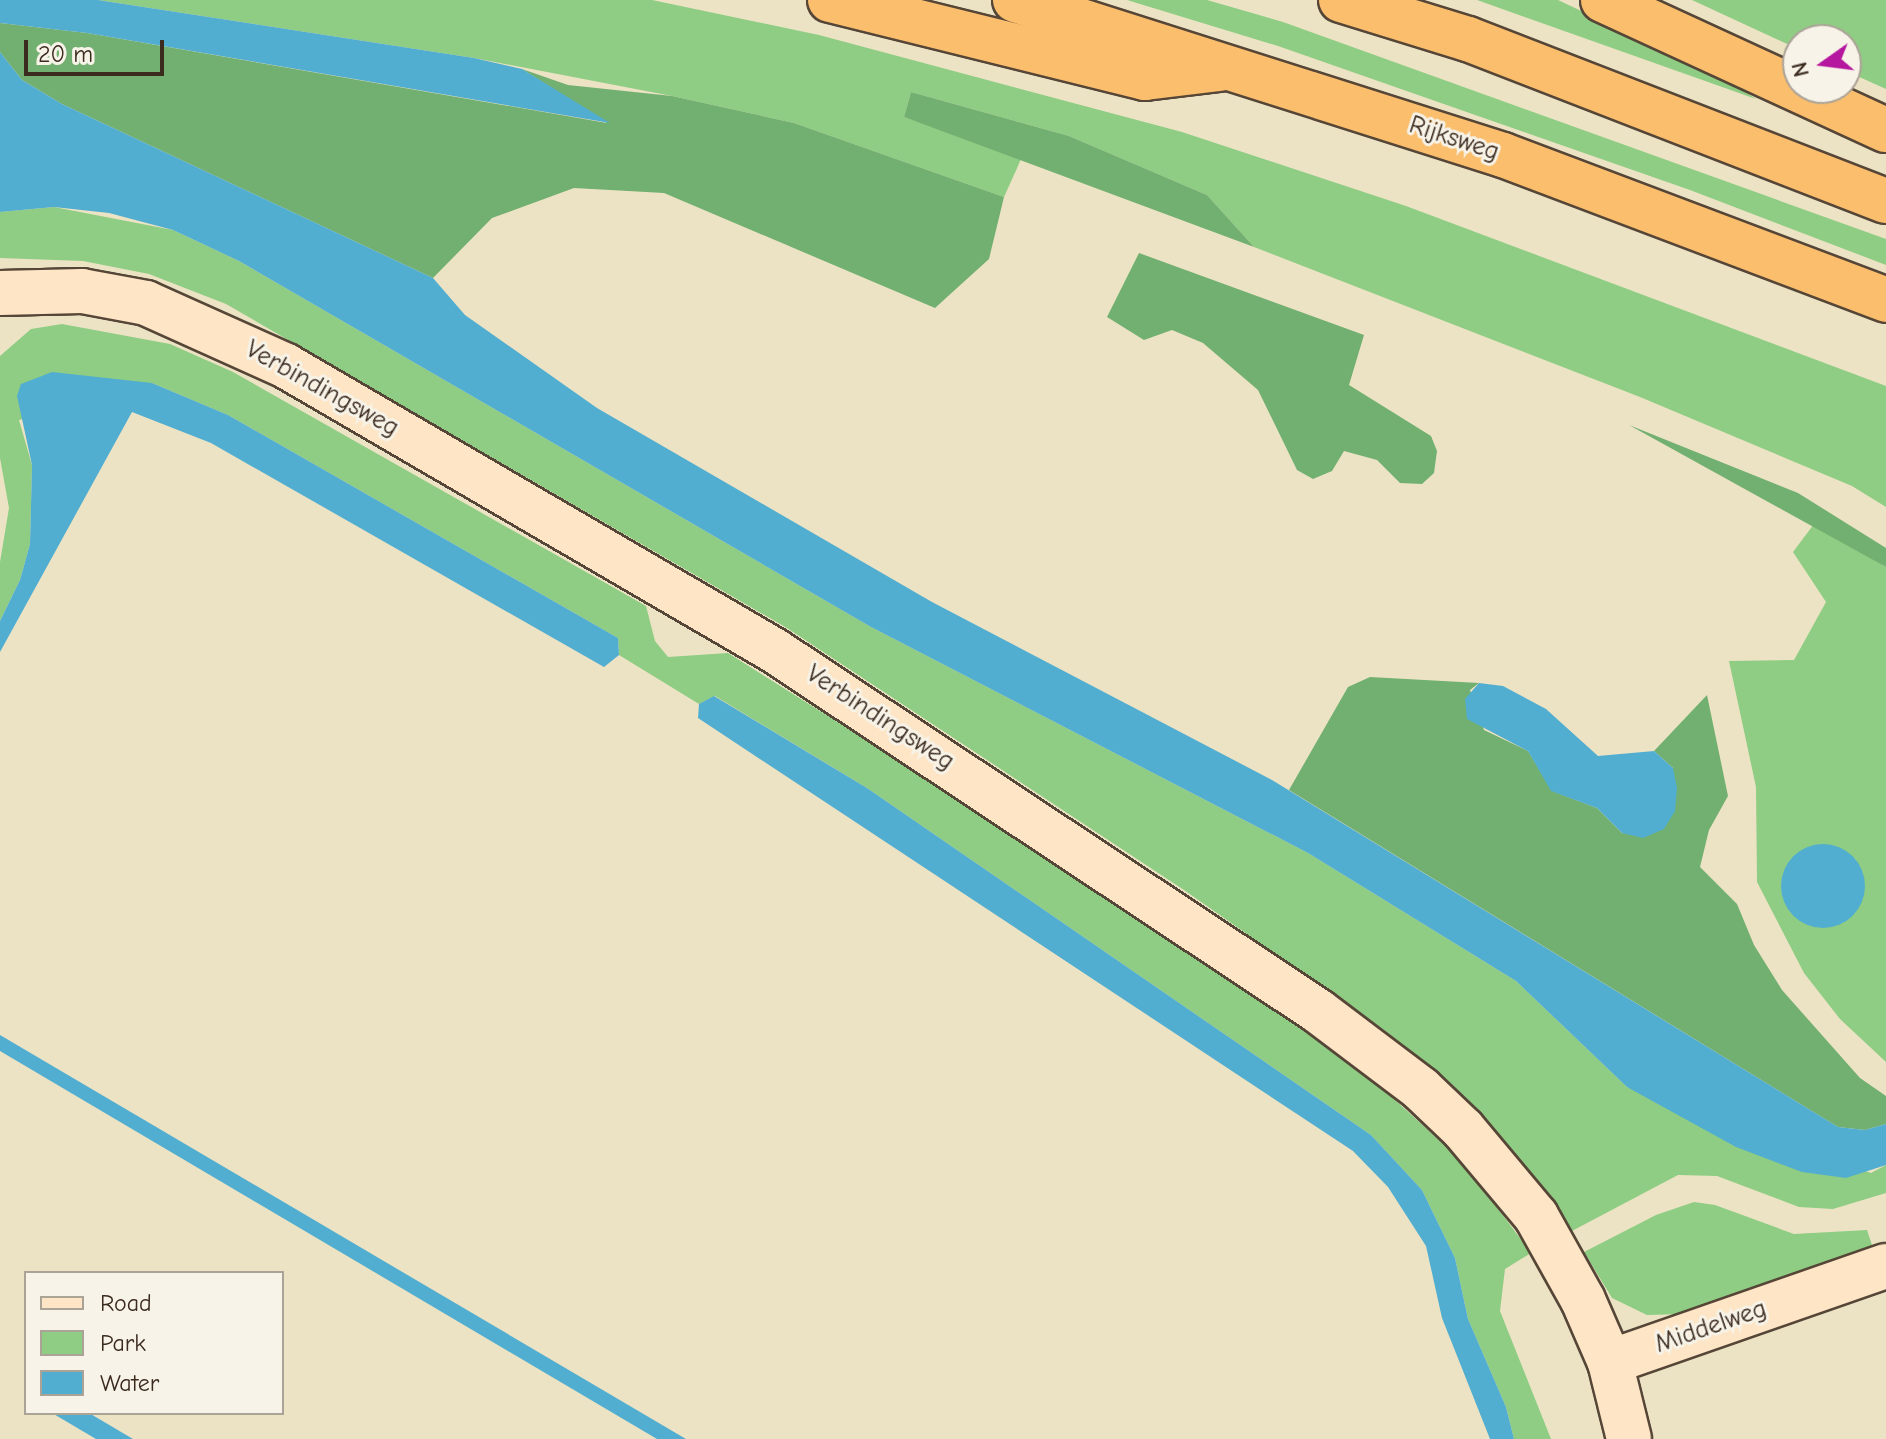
<!DOCTYPE html>
<html>
<head>
<meta charset="utf-8">
<style>
  body { margin:0 }
  #map { position:relative; width:1886px; height:1439px; overflow:hidden; background:#ece3c4; font-family:"Comic Neue",sans-serif }
  div>[style] { position:absolute }
  .green>* { inset:0; background:#8ecd83 }
  .forest>* { inset:0; background:#72b071 }
  .water>* { inset:0; background:#52aed0 }
  .round { border-radius:50% }
  .roads { filter:drop-shadow(2px 0 #564637) drop-shadow(-2px 0 #564637) drop-shadow(0 2px #564637) drop-shadow(0 -2px #564637) }
  .secondary>* { height:44px; margin:-22px; padding:0 22px; transform-origin:22px; border-radius:22px; background:#fde5c5 }
  .highway>* { height:44px; margin:-22px; padding:0 22px; transform-origin:22px; border-radius:22px; background:#fabe6d }
  span { translate:-50% -50%; white-space:nowrap; text-align:center; line-height:1.15; -webkit-text-stroke:6px #f7f3e8; paint-order:stroke }
  .street-label { font-size:26px; color:#3b2a1e }
  .legend { position:absolute; left:24px; top:1271px; width:260px; height:144px; box-sizing:border-box; background:#f7f3e8; border:2px solid #aca397; margin:0; padding:10px 14px; list-style:none; font-size:24px; color:#3b2a1e }
  .legend li { display:flex; align-items:center; gap:16px; height:40px }
  .legend b { width:40px; border:2px solid #aca397 }
  .north { position:absolute; left:1782px; top:24px; width:80px; height:80px; box-sizing:border-box; background:#f7f3e8; border:2px solid #aca397; border-radius:50%; rotate:256deg; font-size:22px; font-weight:700; line-height:32px; text-align:center; color:#3b2a1e }
  .north::after { content:''; display:block; margin:auto; width:28px; height:36px; background:#b5179e; clip-path:polygon(50% 0,100% 100%,50% 72%,0 100%) }
  .scale { position:absolute; left:24px; top:40px; width:140px; height:36px; box-sizing:border-box; border:4px solid #3b2a1e; border-top:0; padding-left:10px; font-size:24px; line-height:28px; white-space:nowrap; color:#3b2a1e; -webkit-text-stroke:6px #f7f3e8; paint-order:stroke }
</style>
</head>
<body>
<div id="map">
  <div class="green">
    <i style="clip-path:polygon(98px 0,652px 0,819px 35px,1182px 132px,1406px 206px,1886px 386px,1886px 507px,1852px 486px,1640px 397px,1254px 247px,1207px 195px,1069px 136px,911px 92px,904px 117px,1022px 157px,1004px 197px,794px 123px,672px 96px,474px 58px)"></i>
    <i style="clip-path:polygon(1127px 0,1207px 0,1283px 22px,1886px 239px,1886px 265px,1690px 190px,1278px 46px)"></i>
    <i style="clip-path:polygon(1477px 0,1558px 0,1726px 79px,1756px 99px)"></i>
    <i style="clip-path:polygon(1692px 0,1886px 0,1886px 89px,1846px 71px,1846px 40px,1798px 40px,1798px 49px)"></i>
    <i style="clip-path:polygon(54px 207px,173px 230px,239px 261px,871px 627px,1308px 853px,1516px 981px,1627px 1087px,1871px 1173px,1886px 1165px,1886px 1193px,1833px 1209px,1799px 1207px,1717px 1176px,1678px 1175px,1570px 1232px,1489px 1123px,1384px 1030px,1184px 890px,787px 628px,226px 304px,149px 274px,83px 261px,0 258px,0 212px)"></i>
    <i style="clip-path:polygon(62px 324px,170px 344px,233px 372px,646px 606px,655px 641px,668px 657px,728px 653px,955px 796px,1358px 1066px,1464px 1163px,1531px 1253px,1505px 1269px,1500px 1311px,1551px 1439px,1514px 1439px,1506px 1407px,1468px 1319px,1455px 1258px,1422px 1190px,1371px 1135px,867px 788px,715px 696px,699px 704px,619px 655px,618px 638px,228px 415px,152px 383px,19px 420px,32px 465px,30px 544px,20px 580px,0 621px,0 562px,9px 508px,0 458px,0 356px,31px 329px)"></i>
    <i style="clip-path:polygon(1814px 524px,1886px 567px,1886px 1062px,1840px 1019px,1804px 973px,1757px 882px,1756px 787px,1729px 661px,1794px 660px,1826px 602px,1793px 552px)"></i>
    <i style="clip-path:polygon(1694px 1202px,1715px 1205px,1794px 1234px,1867px 1230px,1873px 1248px,1685px 1314px,1647px 1315px,1612px 1298px,1584px 1252px,1656px 1215px)"></i>
  </div>
  <div class="forest">
    <i style="clip-path:polygon(0 23px,87px 33px,607px 123px,522px 69px,568px 85px,672px 96px,794px 123px,1004px 197px,989px 259px,935px 308px,664px 193px,574px 188px,492px 218px,433px 278px,62px 104px,22px 80px,0 52px)"></i>
    <i style="clip-path:polygon(911px 92px,1069px 136px,1207px 195px,1254px 247px,904px 117px)"></i>
    <i style="clip-path:polygon(1139px 253px,1364px 335px,1349px 385px,1431px 436px,1437px 451px,1434px 473px,1422px 484px,1400px 483px,1377px 460px,1344px 451px,1332px 471px,1313px 479px,1297px 470px,1258px 390px,1203px 343px,1172px 330px,1144px 340px,1107px 317px)"></i>
    <i style="clip-path:polygon(1629px 425px,1798px 493px,1886px 548px,1886px 567px)"></i>
    <i style="clip-path:polygon(1370px 677px,1479px 683px,1470px 690px,1484px 730px,1528px 751px,1552px 791px,1597px 808px,1622px 833px,1673px 768px,1654px 751px,1707px 695px,1728px 796px,1709px 830px,1700px 867px,1737px 904px,1754px 945px,1782px 990px,1860px 1078px,1886px 1096px,1886px 1124px,1865px 1130px,1838px 1127px,1289px 790px,1348px 687px)"></i>
  </div>
  <div class="water">
    <i style="clip-path:polygon(0 0,98px 0,474px 58px,522px 69px,610px 123px,87px 33px,0 23px)"></i>
    <i style="clip-path:polygon(0 52px,22px 80px,62px 104px,433px 278px,465px 315px,597px 408px,932px 602px,1272px 780px,1838px 1127px,1865px 1130px,1886px 1124px,1886px 1165px,1846px 1178px,1802px 1172px,1736px 1147px,1627px 1087px,1516px 981px,1308px 853px,871px 627px,239px 261px,173px 230px,109px 213px,54px 207px,0 212px)"></i>
    <i style="clip-path:polygon(52px 372px,152px 383px,228px 415px,618px 638px,619px 655px,604px 667px,211px 443px,132px 412px,0 652px,0 621px,20px 580px,30px 544px,32px 465px,17px 396px,21px 384px)"></i>
    <i style="clip-path:polygon(1479px 683px,1503px 686px,1546px 709px,1598px 756px,1654px 751px,1673px 768px,1677px 788px,1675px 811px,1664px 829px,1643px 838px,1622px 833px,1597px 808px,1551px 791px,1528px 751px,1467px 719px,1465px 699px)"></i>
    <i style="clip-path:polygon(714px 696px,867px 788px,1371px 1135px,1422px 1190px,1455px 1258px,1468px 1319px,1506px 1407px,1514px 1439px,1490px 1439px,1442px 1318px,1426px 1246px,1388px 1187px,1353px 1151px,698px 718px,699px 704px)"></i>
    <i class="round" style="left:1781px;top:844px;width:84px;height:84px"></i>
    <i style="clip-path:polygon(0 1035px,686px 1439px,657px 1439px,0 1051px)"></i>
    <i style="clip-path:polygon(52px 1413px,89px 1413px,133px 1439px,96px 1439px)"></i>
  </div>
  <div class="roads">
    <div class="secondary">
      <i style="left:0;top:293px;width:82px;rotate:-1.4deg"></i>
      <i style="left:82px;top:291px;width:65px;rotate:10.6deg"></i>
      <i style="left:146px;top:303px;width:154px;rotate:24.2deg"></i>
      <i style="left:286px;top:366px;width:566px;rotate:30.23deg"></i>
      <i style="left:775px;top:651px;width:651px;rotate:33.54deg"></i>
      <i style="left:1318px;top:1011px;width:129px;rotate:37.1deg"></i>
      <i style="left:1421px;top:1089px;width:58px;rotate:43.6deg"></i>
      <i style="left:1463px;top:1129px;width:114px;rotate:50deg"></i>
      <i style="left:1536px;top:1216px;width:96px;rotate:60.8deg"></i>
      <i style="left:1583px;top:1300px;width:68px;rotate:66.5deg"></i>
      <i style="left:1610px;top:1362px;width:79px;rotate:76.1deg"></i>
      <i style="left:1610px;top:1362px;width:292px;rotate:-19.2deg"></i>
    </div>
    <div class="highway">
      <i style="left:830px;top:0;width:325px;rotate:13.9deg"></i>
      <i style="left:1145px;top:78px;width:75px;rotate:-6.9deg"></i>
      <i style="left:1015px;top:0;width:512px;rotate:17.62deg"></i>
      <i style="left:1503px;top:155px;width:410px;rotate:20.7deg"></i>
      <i style="left:1341px;top:0;width:133px;rotate:17.1deg"></i>
      <i style="left:1468px;top:39px;width:448px;rotate:21.2deg"></i>
      <i style="left:1603px;top:0;width:311px;rotate:24.7deg"></i>
    </div>
  </div>
  <div class="street-label">
    <span style="left:1454px;top:139px;rotate:18deg">Rijksweg</span>
    <span style="left:322px;top:389px;rotate:29deg">Verbindingsweg</span>
    <span style="left:880px;top:718px;rotate:33deg">Verbindingsweg</span>
    <span style="left:1711px;top:1327px;rotate:-19deg">Middelweg</span>
  </div>
  <ul class="legend">
  <li><b style="height:10px;background:#fde5c5"></b>Road</li>
  <li><b style="height:22px;background:#8ecd83"></b>Park</li>
  <li><b style="height:22px;background:#52aed0"></b>Water</li>
  </ul>
  <div class="north">N</div>
  <div class="scale">20 m</div>
</div>
</body>
</html>
